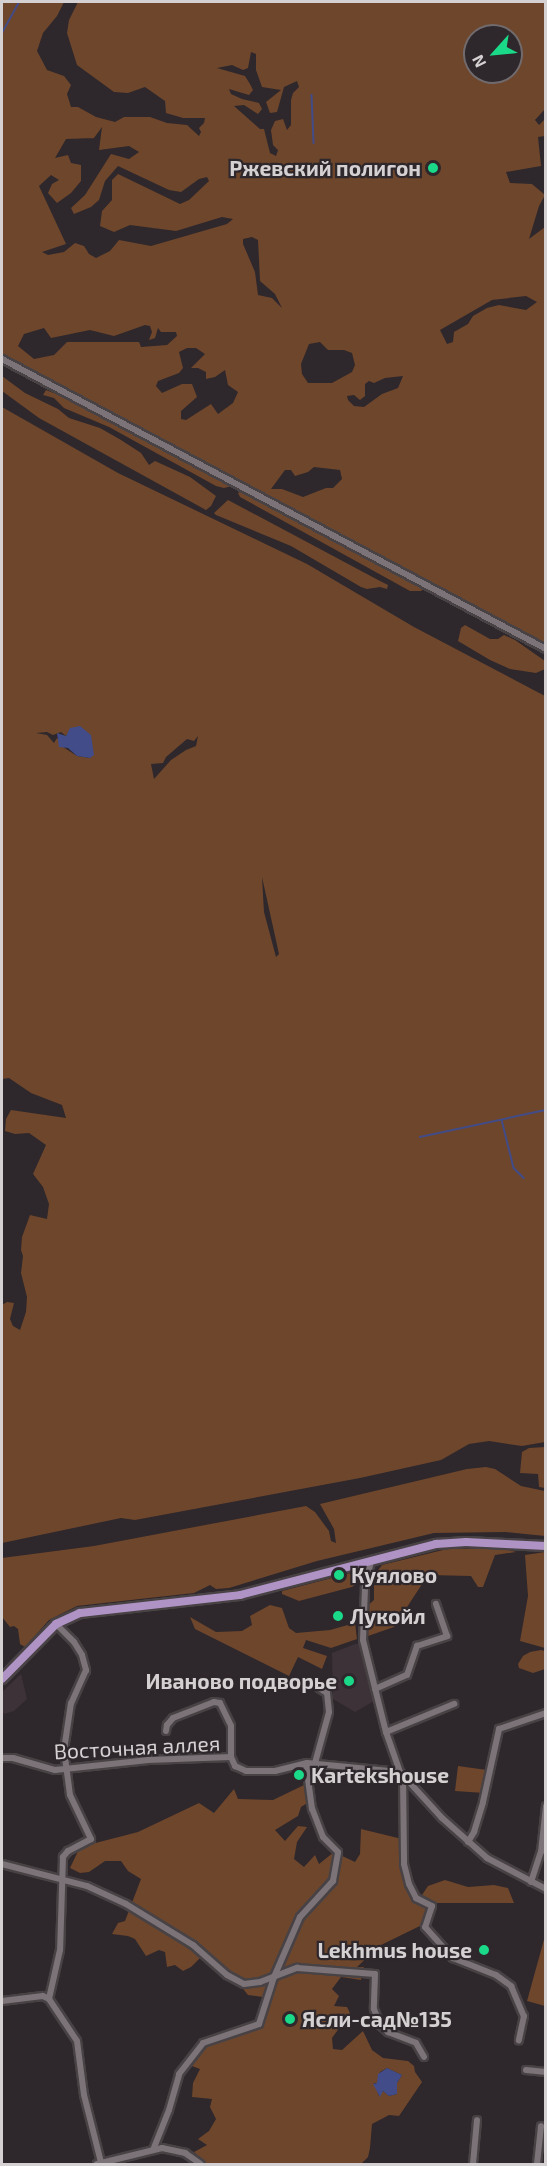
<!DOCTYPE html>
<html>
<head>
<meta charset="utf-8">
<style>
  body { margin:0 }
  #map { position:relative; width:547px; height:2166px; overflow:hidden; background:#2e272b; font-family:"Exo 2",sans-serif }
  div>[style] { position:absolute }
  .built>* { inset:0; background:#3d3238 }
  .green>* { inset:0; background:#6e462c }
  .water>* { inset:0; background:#414c88 }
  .stream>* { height:1.5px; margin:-0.75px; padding:0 0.75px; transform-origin:0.75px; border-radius:0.75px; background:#414c88 }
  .roads { filter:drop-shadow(2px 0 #484245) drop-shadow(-2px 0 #484245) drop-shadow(0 2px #484245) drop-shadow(0 -2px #484245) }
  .minor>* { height:6px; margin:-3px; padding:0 3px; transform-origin:3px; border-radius:3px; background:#7b7377 }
  .major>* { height:8px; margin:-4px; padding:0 4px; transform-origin:4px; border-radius:4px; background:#b093c5 }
  .dots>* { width:16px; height:16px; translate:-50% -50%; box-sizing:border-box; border:3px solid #2e272b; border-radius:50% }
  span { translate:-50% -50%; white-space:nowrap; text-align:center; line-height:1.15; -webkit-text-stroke:4.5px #2e272b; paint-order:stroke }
  .poi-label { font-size:21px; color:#d5d1d3; font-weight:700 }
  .right { translate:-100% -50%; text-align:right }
  .left { translate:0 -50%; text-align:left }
  .street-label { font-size:21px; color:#d5d1d3 }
  .frame { position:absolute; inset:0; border:3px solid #d5d1d3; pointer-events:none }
  .north { position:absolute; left:463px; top:24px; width:60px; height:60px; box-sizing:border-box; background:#2e272b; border:2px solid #716b6e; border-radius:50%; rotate:243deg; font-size:16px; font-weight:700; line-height:24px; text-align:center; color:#d5d1d3 }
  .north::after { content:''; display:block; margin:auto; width:21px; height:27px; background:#1ad988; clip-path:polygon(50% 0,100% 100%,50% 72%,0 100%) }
</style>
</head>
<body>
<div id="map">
  <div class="built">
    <i style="clip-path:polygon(355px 1644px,359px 1644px,374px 1701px,355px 1712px,333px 1699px,332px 1653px)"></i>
    <i style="clip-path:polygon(21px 1674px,27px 1699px,14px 1711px,4px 1714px,2px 1711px,2px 1692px)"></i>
  </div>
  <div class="green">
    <i style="clip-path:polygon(evenodd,2px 2px,64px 2px,57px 16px,43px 33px,37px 51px,47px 70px,64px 76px,71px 85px,67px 94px,71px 107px,78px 107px,96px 117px,115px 122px,124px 117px,150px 117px,167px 123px,187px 125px,199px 136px,201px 132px,199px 128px,204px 123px,205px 118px,183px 118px,166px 113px,165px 101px,145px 87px,128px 93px,114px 92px,77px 65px,67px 33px,69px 20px,78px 2px,545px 2px,545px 109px,535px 120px,539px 125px,545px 119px,545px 136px,538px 137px,541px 166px,506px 172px,510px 183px,532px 184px,545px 195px,539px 206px,529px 239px,545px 227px,545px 647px,2px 358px,2px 2px,475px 36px,511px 36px,511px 72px,475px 72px,475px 36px,2px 2px,251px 52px,256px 54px,256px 70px,262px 87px,281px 90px,266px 102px,270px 113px,277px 112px,284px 87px,297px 81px,299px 87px,293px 93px,291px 100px,291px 125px,287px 130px,283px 119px,275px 121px,271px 130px,273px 145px,278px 150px,276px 156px,270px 153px,264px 129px,260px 129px,234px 106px,244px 105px,258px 114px,262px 109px,259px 103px,242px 99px,231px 94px,229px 89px,249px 95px,253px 90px,250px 84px,245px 76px,217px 68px,232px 65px,243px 70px,248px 68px,251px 52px,2px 2px,102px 127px,99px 150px,129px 146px,139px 152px,129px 159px,111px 154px,85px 195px,71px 208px,74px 214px,91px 207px,99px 200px,105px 181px,118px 166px,169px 190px,181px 192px,199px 179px,207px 177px,209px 181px,189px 200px,180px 204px,118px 174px,112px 180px,112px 200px,102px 211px,100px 226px,114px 232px,130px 225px,176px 231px,222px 217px,233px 219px,227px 224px,151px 246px,119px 240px,110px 251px,96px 258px,89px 254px,84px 246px,75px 243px,64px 252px,48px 255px,42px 252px,66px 244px,39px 186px,51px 175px,59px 180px,52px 184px,48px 193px,57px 203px,71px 193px,81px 181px,81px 165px,71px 163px,68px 155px,55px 158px,66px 139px,94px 138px,102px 127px,2px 2px,252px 237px,258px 240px,260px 281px,275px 294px,282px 308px,272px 298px,258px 295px,255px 272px,243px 244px,243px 239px,252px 237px,2px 2px,526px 296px,537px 302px,526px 310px,499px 305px,487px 308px,473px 316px,468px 324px,454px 332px,453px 342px,447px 344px,440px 330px,492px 300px,526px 296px,2px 2px,145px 325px,150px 326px,152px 332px,149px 340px,155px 338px,158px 328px,161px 332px,176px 332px,177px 336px,167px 345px,141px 347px,139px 342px,67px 342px,54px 355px,34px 359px,18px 346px,24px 334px,44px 328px,51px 338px,90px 330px,114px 336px,145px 325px,2px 2px,320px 342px,328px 350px,344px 350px,352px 353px,355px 365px,352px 372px,332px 383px,308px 383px,302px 374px,301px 364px,309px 344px,320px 342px,2px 2px,187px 348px,196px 348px,205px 354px,191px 368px,198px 368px,206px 372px,206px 379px,215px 377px,225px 370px,228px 385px,238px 392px,233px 403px,218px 414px,211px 404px,186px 420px,181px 419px,181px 411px,197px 397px,192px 384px,182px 384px,162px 393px,156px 386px,158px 381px,179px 373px,183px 368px,179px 352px,187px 348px,2px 2px,403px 376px,398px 388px,382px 394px,364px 407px,354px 406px,348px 400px,347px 396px,354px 395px,360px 400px,365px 396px,365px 384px,369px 381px,374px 383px,385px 378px,403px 376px,2px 2px,314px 467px,340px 470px,342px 479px,333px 488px,326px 488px,303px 497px,282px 489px,271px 489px,285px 470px,291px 470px,295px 476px,308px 472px,314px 467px)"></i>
    <i style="clip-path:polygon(2px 376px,25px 393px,58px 409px,69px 418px,100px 428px,121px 440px,141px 453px,149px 465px,155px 461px,190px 477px,216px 496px,211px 506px,206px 510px,39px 418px,2px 391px)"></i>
    <i style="clip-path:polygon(46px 390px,74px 401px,232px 486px,224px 488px,216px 486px,109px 427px,64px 408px,54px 398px,43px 395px)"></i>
    <i style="clip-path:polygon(evenodd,2px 407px,118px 473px,307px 564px,414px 627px,545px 696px,545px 1442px,522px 1446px,489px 1441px,469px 1444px,441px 1460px,360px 1478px,135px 1520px,121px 1518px,2px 1543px,2px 1305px,7px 1302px,14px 1303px,10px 1319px,13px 1326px,20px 1330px,26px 1312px,27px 1297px,21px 1273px,23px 1256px,21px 1250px,22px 1237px,30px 1215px,47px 1219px,49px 1204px,43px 1187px,33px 1174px,46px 1145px,29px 1133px,15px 1134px,5px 1131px,6px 1119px,11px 1110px,66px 1118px,62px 1105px,31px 1093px,9px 1078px,2px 1079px,2px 407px,71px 728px,82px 730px,92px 745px,90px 758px,77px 756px,63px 747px,57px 738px,54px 743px,47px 735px,36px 733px,47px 732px,53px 735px,61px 732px,66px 736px,71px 728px,2px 407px,198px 736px,196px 746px,186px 750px,171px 760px,154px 779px,151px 764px,163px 763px,166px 757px,187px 739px,194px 741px,198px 736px,2px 407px,262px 877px,279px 954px,276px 957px,264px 912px,262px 877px)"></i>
    <i style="clip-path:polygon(242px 491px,253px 496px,424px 588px,421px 591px,410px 591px,240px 497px,238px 493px)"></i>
    <i style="clip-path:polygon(228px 500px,380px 581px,388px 585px,387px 589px,380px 587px,367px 589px,361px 587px,291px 546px,216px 515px,214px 513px)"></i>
    <i style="clip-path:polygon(465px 625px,490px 639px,498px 639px,504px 635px,515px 640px,545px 661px,545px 669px,536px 673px,510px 669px,490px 660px,458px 641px,461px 628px)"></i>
    <i style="clip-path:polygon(545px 1447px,546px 1447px,545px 1488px,539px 1487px,538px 1474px,520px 1473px,522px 1452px,529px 1448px)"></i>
    <i style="clip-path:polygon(486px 1467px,495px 1469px,521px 1486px,545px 1491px,545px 1536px,505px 1532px,434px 1533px,317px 1561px,229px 1588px,216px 1589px,210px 1585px,194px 1593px,77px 1606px,49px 1620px,25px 1647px,20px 1644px,18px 1629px,14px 1626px,10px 1627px,2px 1617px,2px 1558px,94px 1546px,306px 1506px,315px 1512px,329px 1531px,331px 1541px,336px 1543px,334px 1529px,320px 1504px,467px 1469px)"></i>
    <i style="clip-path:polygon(501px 1548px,516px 1552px,495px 1555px,483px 1587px,478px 1587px,471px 1576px,428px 1575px,394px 1627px,368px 1636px,366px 1607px,374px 1600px,374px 1576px,382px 1565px,447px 1549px)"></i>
    <i style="clip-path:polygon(545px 1552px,546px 1552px,545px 1648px,520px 1641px,528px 1596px,525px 1555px)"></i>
    <i style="clip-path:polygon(355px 1572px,359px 1577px,359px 1582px,352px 1587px,299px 1601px,282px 1594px,282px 1591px)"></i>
    <i style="clip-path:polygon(270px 1605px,282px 1608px,289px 1628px,296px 1633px,330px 1630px,355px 1623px,357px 1639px,331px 1648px,306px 1640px,303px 1648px,327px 1656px,322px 1669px,298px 1657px,289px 1676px,195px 1629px,190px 1617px,216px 1632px,242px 1631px,252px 1625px,250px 1616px)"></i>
    <i style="clip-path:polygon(541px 1650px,545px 1651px,545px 1669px,533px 1673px,519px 1668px,518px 1664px,523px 1656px,530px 1652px)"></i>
    <i style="clip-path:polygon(458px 1766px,487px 1770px,484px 1793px,455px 1791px)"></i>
    <i style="clip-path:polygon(evenodd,304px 1785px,309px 1802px,301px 1807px,298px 1816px,275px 1830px,285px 1841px,298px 1826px,307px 1827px,297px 1842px,294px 1859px,304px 1867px,315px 1855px,319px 1864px,334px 1852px,355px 1862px,360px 1854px,361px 1829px,402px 1839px,403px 1865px,410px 1893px,430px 1908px,424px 1924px,379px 1946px,357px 1967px,364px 1967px,361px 1980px,341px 1977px,332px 1989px,339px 1996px,334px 2006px,347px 2007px,350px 2013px,332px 2038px,333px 2049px,342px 2050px,363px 2031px,372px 2050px,383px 2058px,408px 2061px,414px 2066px,415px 2072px,422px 2082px,399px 2116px,389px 2115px,372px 2124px,370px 2148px,368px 2157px,361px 2164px,206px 2164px,194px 2152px,207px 2145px,198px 2139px,209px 2131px,216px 2119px,210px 2107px,212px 2099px,192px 2097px,193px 2083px,200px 2069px,189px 2065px,206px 2044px,260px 2025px,270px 1998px,248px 1995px,240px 1985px,214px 1969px,201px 1957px,191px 1967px,183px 1971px,175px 1965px,167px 1967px,165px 1952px,159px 1950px,146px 1956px,135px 1939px,128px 1936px,112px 1934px,118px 1923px,125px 1921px,141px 1879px,128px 1871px,121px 1861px,105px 1861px,89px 1872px,80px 1873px,70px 1868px,80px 1847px,138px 1832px,199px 1803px,214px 1813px,234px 1789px,238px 1799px,273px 1800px,304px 1785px,387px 2068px,402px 2075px,397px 2083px,397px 2094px,389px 2096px,383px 2091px,379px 2096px,374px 2083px,377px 2083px,380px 2072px,387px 2068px)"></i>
    <i style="clip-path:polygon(445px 1880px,468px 1887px,494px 1885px,508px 1888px,514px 1903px,437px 1903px,422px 1895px,428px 1886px)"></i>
    <i style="clip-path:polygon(545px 1936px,545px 2006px,527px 2001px)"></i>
  </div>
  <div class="water">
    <i style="clip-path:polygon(80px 726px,91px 735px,94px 755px,90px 758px,77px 756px,68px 748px,59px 747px,57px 733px,66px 736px,70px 728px)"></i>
    <i style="clip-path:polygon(387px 2068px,402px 2075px,397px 2083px,397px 2094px,389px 2096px,383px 2091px,380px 2097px,373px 2084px,377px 2083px,378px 2074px)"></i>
  </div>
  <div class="stream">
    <i style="left:2px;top:33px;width:35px;rotate:-61deg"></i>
    <i style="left:312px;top:95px;width:48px;rotate:87.6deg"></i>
    <i style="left:502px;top:1120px;width:49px;rotate:76deg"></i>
    <i style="left:514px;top:1168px;width:14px;rotate:45deg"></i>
    <i style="left:420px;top:1137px;width:129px;rotate:-12.1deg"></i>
  </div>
  <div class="roads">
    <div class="minor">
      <i style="left:2px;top:359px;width:616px;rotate:28.06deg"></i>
      <i style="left:371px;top:1561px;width:28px;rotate:103deg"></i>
      <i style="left:365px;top:1588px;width:52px;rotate:92.2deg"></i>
      <i style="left:363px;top:1640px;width:95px;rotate:76deg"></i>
      <i style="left:386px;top:1732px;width:42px;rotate:70.7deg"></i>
      <i style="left:400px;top:1772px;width:62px;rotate:47.6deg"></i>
      <i style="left:442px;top:1818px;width:60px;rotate:41.6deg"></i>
      <i style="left:487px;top:1858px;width:67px;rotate:27.7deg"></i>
      <i style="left:56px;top:1624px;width:25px;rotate:45deg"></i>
      <i style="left:74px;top:1642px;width:15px;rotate:58deg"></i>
      <i style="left:82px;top:1655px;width:16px;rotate:75deg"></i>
      <i style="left:86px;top:1670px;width:36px;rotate:114deg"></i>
      <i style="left:71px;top:1703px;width:48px;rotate:98.5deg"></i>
      <i style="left:64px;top:1750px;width:45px;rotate:82.4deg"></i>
      <i style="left:70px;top:1795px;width:49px;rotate:64.5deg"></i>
      <i style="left:91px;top:1839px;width:26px;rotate:152deg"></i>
      <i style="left:68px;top:1851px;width:8px;rotate:130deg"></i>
      <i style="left:63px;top:1857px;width:93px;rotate:91.8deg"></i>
      <i style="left:60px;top:1950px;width:50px;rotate:102.7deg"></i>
      <i style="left:49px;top:1999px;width:50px;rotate:56.3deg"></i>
      <i style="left:77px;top:2041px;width:54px;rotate:82.6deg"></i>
      <i style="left:84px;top:2095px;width:69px;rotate:75.8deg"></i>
      <i style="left:375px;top:1689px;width:35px;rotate:-24deg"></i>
      <i style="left:407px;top:1675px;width:31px;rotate:-71deg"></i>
      <i style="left:417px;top:1646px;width:32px;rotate:-18deg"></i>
      <i style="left:447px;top:1636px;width:34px;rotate:-109deg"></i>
      <i style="left:166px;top:1731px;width:6px;rotate:-81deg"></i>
      <i style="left:167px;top:1725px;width:9px;rotate:-49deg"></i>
      <i style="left:173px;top:1718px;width:44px;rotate:-21.3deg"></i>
      <i style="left:214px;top:1702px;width:6px;rotate:9deg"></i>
      <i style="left:220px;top:1703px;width:25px;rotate:64deg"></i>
      <i style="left:231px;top:1726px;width:31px;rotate:90deg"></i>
      <i style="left:386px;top:1732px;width:74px;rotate:-22.4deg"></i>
      <i style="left:2px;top:1758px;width:11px"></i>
      <i style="left:13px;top:1758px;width:44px;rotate:15.9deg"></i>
      <i style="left:55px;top:1770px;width:94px;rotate:-6.1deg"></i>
      <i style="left:148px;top:1760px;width:83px;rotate:-2.1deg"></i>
      <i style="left:231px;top:1757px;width:10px;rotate:66deg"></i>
      <i style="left:235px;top:1766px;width:12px;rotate:24deg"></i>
      <i style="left:246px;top:1771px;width:29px"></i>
      <i style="left:275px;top:1771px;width:33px;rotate:-14deg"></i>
      <i style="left:307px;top:1763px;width:93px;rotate:5.5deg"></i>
      <i style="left:315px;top:1763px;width:53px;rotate:-74.6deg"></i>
      <i style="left:329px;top:1712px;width:19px;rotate:-96deg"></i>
      <i style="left:327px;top:1693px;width:9px;rotate:-148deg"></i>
      <i style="left:403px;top:1776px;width:88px;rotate:89.3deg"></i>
      <i style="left:404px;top:1864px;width:21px;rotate:76deg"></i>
      <i style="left:409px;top:1884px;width:16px;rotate:63deg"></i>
      <i style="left:416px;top:1898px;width:18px;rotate:27deg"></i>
      <i style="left:432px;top:1906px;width:22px;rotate:108deg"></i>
      <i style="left:425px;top:1927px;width:42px;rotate:47.9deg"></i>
      <i style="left:453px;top:1958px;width:46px;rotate:21.6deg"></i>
      <i style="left:496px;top:1975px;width:19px;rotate:36deg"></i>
      <i style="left:511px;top:1986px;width:33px;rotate:67deg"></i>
      <i style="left:524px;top:2016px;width:25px;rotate:102deg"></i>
      <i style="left:468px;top:1842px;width:12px;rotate:-59deg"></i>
      <i style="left:474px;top:1832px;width:31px;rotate:-73deg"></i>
      <i style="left:483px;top:1802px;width:75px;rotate:-77.6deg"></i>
      <i style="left:499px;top:1729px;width:50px;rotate:-18.8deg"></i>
      <i style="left:2px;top:1864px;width:88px;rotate:14.5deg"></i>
      <i style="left:87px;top:1886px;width:43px;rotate:24.8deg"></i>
      <i style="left:126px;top:1904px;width:79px;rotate:31.5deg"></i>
      <i style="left:193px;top:1945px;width:45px;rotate:41.4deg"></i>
      <i style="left:227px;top:1975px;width:19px;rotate:28deg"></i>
      <i style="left:244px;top:1984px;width:16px;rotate:-7deg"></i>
      <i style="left:260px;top:1982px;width:40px;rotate:-21deg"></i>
      <i style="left:297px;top:1968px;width:78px;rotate:4.4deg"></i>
      <i style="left:375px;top:1974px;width:35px;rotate:92deg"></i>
      <i style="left:374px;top:2009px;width:17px;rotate:69deg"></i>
      <i style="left:380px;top:2025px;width:11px;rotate:41deg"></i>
      <i style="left:388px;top:2032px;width:30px;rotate:21deg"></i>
      <i style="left:416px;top:2043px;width:16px;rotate:60deg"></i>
      <i style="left:531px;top:1882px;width:32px;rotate:-72deg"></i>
      <i style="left:541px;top:1852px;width:46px;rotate:-83.8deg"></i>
      <i style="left:2px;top:2001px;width:41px;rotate:-7deg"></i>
      <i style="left:43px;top:1996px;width:7px;rotate:27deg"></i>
      <i style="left:526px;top:2070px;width:20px;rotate:6deg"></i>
      <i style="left:153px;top:2150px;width:43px;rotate:-68.2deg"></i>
      <i style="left:169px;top:2110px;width:37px;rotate:-74deg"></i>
      <i style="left:179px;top:2074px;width:39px;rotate:-52deg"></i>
      <i style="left:203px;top:2043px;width:59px;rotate:-18.7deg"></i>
      <i style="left:259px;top:2024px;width:49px;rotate:-72.3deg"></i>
      <i style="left:274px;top:1977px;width:65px;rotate:-66.6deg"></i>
      <i style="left:300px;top:1917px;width:49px;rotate:-47.5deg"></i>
      <i style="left:333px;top:1881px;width:29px;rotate:-80deg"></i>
      <i style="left:338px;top:1852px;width:21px;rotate:-135deg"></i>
      <i style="left:323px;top:1837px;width:30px;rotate:-111deg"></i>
      <i style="left:312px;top:1809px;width:45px;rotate:-97.6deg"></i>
      <i style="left:97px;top:2164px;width:67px;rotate:-13.8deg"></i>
      <i style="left:162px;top:2148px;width:24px;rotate:12deg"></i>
      <i style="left:185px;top:2153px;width:19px;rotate:35deg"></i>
      <i style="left:473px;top:2164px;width:44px;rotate:-84.8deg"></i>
      <i style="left:537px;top:2164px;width:38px;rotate:-84deg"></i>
    </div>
    <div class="major">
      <i style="left:2px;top:1679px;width:77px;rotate:-45.5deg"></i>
      <i style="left:56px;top:1624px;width:26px;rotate:-25deg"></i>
      <i style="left:80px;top:1613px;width:161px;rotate:-6.4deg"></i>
      <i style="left:240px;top:1595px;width:203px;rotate:-14.6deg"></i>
      <i style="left:436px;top:1544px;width:30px;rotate:-4deg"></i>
      <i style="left:466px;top:1542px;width:80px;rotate:2.9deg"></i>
    </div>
  </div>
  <div class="dots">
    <i style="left:433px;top:168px;background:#1ad988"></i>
    <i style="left:339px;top:1575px;background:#1ad988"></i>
    <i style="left:338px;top:1616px;background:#1ad988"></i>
    <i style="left:349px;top:1681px;background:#1ad988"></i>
    <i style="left:299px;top:1775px;background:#1ad988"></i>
    <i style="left:484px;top:1950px;background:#1ad988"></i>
    <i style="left:290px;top:2019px;background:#1ad988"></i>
  </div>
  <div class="poi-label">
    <span class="right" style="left:421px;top:168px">Ржевский полигон</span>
    <span class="left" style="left:351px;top:1575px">Куялово</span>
    <span class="left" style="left:350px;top:1616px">Лукойл</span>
    <span class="right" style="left:337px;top:1681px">Иваново подворье</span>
    <span class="left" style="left:311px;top:1775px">Kartekshouse</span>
    <span class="right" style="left:472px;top:1950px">Lekhmus house</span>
    <span class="left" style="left:302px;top:2019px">Ясли-сад№135</span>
  </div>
  <div class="street-label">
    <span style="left:137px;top:1747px;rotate:-3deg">Восточная аллея</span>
  </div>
  <div class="frame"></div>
  <div class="north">N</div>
</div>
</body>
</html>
